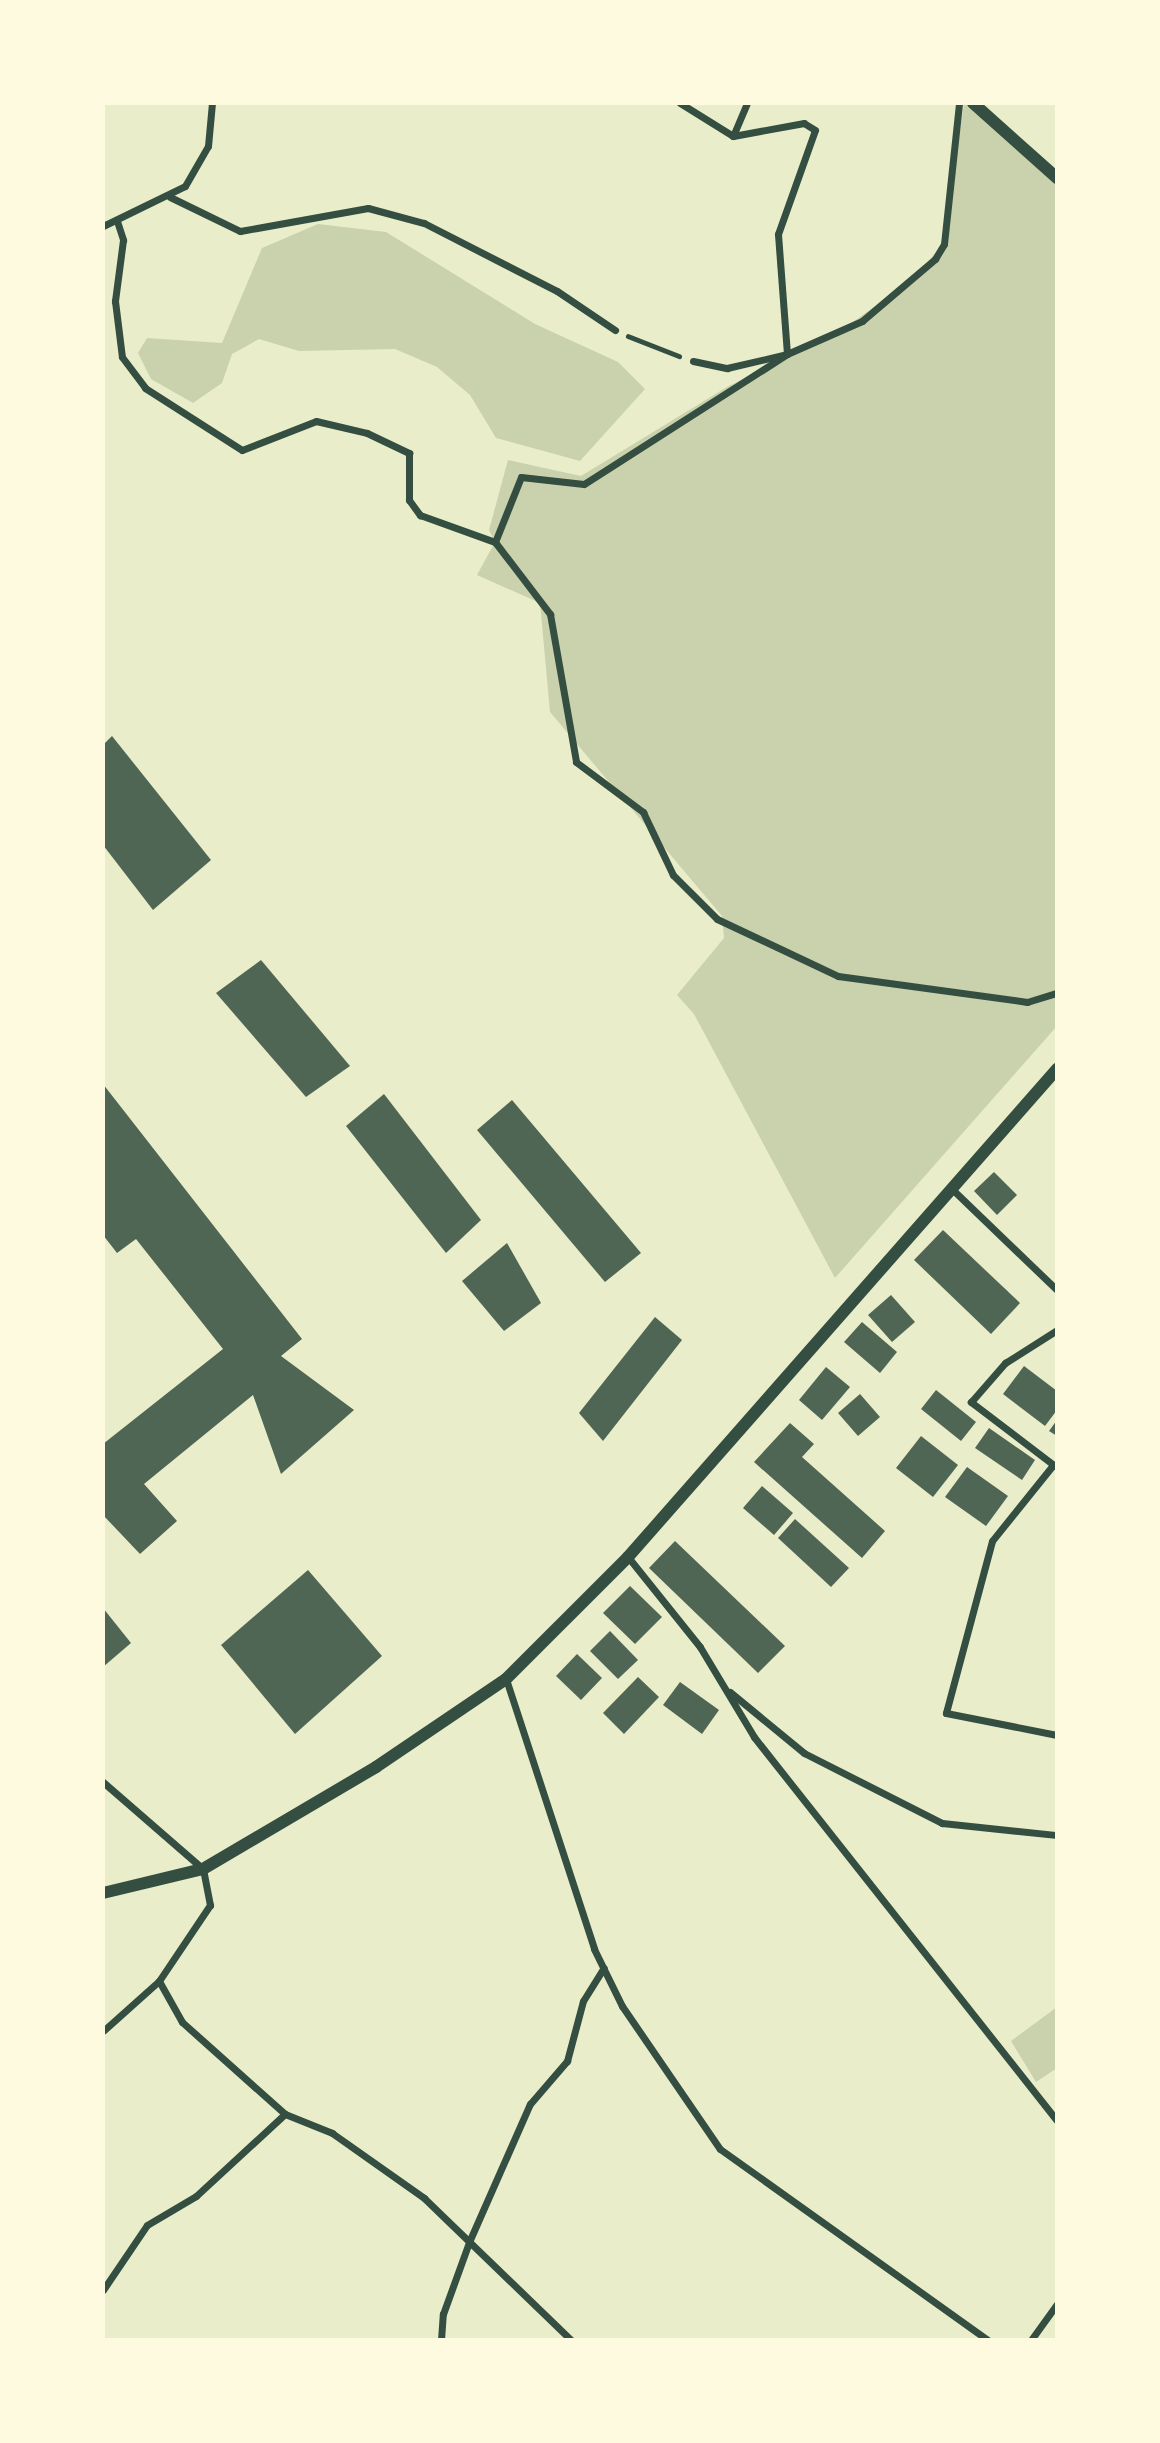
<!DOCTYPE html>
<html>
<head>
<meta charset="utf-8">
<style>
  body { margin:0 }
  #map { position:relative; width:1160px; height:2443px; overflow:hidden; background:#e9edc9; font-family:"Source Sans 3",sans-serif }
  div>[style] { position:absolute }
  .green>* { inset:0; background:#cad2ad }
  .building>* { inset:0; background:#4f6655 }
  .path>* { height:4.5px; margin:-2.25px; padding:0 2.25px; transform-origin:2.25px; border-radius:2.25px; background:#344e41 }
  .minor>* { height:7px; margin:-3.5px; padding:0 3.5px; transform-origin:3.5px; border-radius:3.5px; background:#344e41 }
  .tertiary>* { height:12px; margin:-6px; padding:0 6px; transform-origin:6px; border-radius:6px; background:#344e41 }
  span { translate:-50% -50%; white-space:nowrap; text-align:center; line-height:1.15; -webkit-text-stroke:5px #fefae0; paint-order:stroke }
  .frame { position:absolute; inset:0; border:105px solid #fefae0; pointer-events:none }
</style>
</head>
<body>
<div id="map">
  <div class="green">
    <i style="clip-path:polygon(964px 103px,973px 103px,1057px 178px,1057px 1026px,835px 1278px,694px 1014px,677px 995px,724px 938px,722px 916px,550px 712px,540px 603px,477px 575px,495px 542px,489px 530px,508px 460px,581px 476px,727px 387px,839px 332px,910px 281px,944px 244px)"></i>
    <i style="clip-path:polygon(318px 224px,386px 232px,535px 324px,618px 362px,645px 389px,580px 461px,496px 438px,470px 395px,437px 367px,395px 349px,299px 351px,259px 339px,232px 354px,222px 383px,193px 403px,151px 379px,138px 353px,147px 338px,222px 343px,262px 248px)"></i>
    <i style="clip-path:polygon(1057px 2007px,1057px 2068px,1036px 2082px,1011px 2041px)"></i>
  </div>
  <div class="building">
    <i style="clip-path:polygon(112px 736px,211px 860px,153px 910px,103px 845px,103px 745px)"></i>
    <i style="clip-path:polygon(261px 960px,350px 1066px,306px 1097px,216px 993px)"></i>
    <i style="clip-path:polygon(103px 1084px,302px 1339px,281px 1356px,354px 1410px,281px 1474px,253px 1395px,144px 1484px,177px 1521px,140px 1554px,103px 1515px,103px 1444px,223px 1349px,136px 1239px,117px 1253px,103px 1235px)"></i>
    <i style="clip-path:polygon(384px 1094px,481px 1220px,446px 1253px,346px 1126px)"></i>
    <i style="clip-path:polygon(512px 1100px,641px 1253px,605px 1282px,477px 1130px)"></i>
    <i style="clip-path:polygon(994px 1172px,1017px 1195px,997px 1215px,974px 1191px)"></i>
    <i style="clip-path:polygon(943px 1230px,1020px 1303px,991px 1334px,914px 1260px)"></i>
    <i style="clip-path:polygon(507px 1243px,541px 1303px,504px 1331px,462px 1281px)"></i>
    <i style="clip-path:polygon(891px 1295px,915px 1322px,892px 1342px,868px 1315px)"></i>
    <i style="clip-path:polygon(655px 1317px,682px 1340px,603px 1441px,579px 1413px)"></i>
    <i style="clip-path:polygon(862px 1322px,897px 1352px,880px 1373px,844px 1342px)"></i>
    <i style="clip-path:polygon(1024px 1366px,1057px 1391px,1057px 1410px,1045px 1426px,1003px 1394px)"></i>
    <i style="clip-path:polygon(826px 1367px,850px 1387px,822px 1420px,799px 1400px)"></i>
    <i style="clip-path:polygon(936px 1390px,976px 1422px,961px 1441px,921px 1409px)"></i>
    <i style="clip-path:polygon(860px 1394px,880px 1417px,858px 1436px,838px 1413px)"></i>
    <i style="clip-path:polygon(1057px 1420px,1057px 1436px,1049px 1431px)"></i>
    <i style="clip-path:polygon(790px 1423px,814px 1444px,802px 1457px,885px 1531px,862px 1558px,754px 1462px)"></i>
    <i style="clip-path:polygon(989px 1428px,1035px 1460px,1022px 1480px,975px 1448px)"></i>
    <i style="clip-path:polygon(921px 1436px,958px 1465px,933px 1497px,896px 1468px)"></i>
    <i style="clip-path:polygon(967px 1467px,1008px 1496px,986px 1526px,945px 1497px)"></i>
    <i style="clip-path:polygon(762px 1486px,793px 1513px,774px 1535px,743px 1508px)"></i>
    <i style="clip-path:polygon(795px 1519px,849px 1568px,831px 1587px,778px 1538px)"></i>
    <i style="clip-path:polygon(675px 1541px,785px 1646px,758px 1673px,649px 1568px)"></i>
    <i style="clip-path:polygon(308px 1570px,382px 1656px,295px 1734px,221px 1645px)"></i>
    <i style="clip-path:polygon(630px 1586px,662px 1617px,635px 1644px,603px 1613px)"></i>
    <i style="clip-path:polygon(103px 1608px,131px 1643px,103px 1667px)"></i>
    <i style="clip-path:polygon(610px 1631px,638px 1660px,618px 1679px,590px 1651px)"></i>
    <i style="clip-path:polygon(577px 1654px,602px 1678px,581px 1700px,556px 1676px)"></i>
    <i style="clip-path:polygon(638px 1677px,659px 1697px,624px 1734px,603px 1713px)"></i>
    <i style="clip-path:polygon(680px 1682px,719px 1710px,702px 1734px,663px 1705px)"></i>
  </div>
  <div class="path">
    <i style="left:628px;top:336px;width:55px;rotate:21.4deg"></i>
  </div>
  <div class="minor">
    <i style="left:680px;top:103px;width:62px;rotate:31.9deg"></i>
    <i style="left:170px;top:197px;width:78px;rotate:25.9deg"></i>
    <i style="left:240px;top:231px;width:130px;rotate:-10.2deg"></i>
    <i style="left:368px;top:208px;width:58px;rotate:15deg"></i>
    <i style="left:424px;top:223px;width:149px;rotate:27.1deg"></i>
    <i style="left:557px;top:291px;width:70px;rotate:33.9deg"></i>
    <i style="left:117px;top:221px;width:20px;rotate:72deg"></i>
    <i style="left:123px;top:240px;width:62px;rotate:97.5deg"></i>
    <i style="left:115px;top:301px;width:56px;rotate:82.9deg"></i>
    <i style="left:122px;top:357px;width:39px;rotate:53deg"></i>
    <i style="left:145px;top:388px;width:115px;rotate:32.6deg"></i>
    <i style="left:242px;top:450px;width:79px;rotate:-21.4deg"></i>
    <i style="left:316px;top:421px;width:52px;rotate:13.2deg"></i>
    <i style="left:367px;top:433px;width:47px;rotate:25.5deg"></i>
    <i style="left:409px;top:453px;width:47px;rotate:90deg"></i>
    <i style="left:409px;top:500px;width:19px;rotate:54deg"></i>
    <i style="left:420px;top:515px;width:80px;rotate:19.8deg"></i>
    <i style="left:495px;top:542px;width:91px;rotate:52.6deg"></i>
    <i style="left:550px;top:614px;width:150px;rotate:80deg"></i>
    <i style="left:576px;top:762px;width:84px;rotate:36.7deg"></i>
    <i style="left:643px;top:812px;width:70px;rotate:64.5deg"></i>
    <i style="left:673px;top:875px;width:62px;rotate:45deg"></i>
    <i style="left:717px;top:919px;width:134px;rotate:25.2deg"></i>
    <i style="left:838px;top:976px;width:191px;rotate:7.8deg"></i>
    <i style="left:1027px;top:1002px;width:31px;rotate:-17deg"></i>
    <i style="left:103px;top:226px;width:91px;rotate:-26deg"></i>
    <i style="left:185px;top:186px;width:46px;rotate:-60.1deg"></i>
    <i style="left:208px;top:146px;width:43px;rotate:-84.7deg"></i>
    <i style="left:693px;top:361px;width:35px;rotate:12deg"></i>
    <i style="left:727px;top:368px;width:62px;rotate:-13.1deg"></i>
    <i style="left:787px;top:354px;width:120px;rotate:-94.3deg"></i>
    <i style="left:778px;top:234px;width:110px;rotate:-70.4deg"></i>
    <i style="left:815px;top:130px;width:13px;rotate:-148deg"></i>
    <i style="left:804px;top:123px;width:72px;rotate:169.6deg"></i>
    <i style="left:733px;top:136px;width:36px;rotate:-67deg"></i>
    <i style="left:495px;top:542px;width:70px;rotate:-68.2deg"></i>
    <i style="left:521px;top:477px;width:63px;rotate:6.3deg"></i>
    <i style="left:584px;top:484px;width:241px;rotate:-32.6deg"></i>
    <i style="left:787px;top:354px;width:82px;rotate:-23.7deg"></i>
    <i style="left:862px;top:321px;width:96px;rotate:-40.3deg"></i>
    <i style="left:935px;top:259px;width:17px;rotate:-59deg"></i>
    <i style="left:944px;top:244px;width:142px;rotate:-83.9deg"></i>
    <i style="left:953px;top:1190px;width:144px;rotate:43.9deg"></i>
    <i style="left:1053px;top:1465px;width:97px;rotate:128.8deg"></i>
    <i style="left:992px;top:1541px;width:178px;rotate:105deg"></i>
    <i style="left:946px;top:1713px;width:113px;rotate:11.2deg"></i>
    <i style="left:1055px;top:1466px;width:106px;rotate:-142.7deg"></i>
    <i style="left:971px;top:1402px;width:52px;rotate:-48.9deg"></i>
    <i style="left:1005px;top:1363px;width:62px;rotate:-32.4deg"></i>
    <i style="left:628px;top:1557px;width:115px;rotate:51.3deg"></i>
    <i style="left:700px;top:1647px;width:105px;rotate:59deg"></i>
    <i style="left:754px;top:1737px;width:488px;rotate:51.7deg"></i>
    <i style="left:506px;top:1679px;width:284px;rotate:71.9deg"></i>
    <i style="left:594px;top:1949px;width:64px;rotate:63.8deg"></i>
    <i style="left:622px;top:2006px;width:173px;rotate:55.6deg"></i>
    <i style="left:720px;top:2149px;width:329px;rotate:35.5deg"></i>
    <i style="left:730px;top:1692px;width:96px;rotate:39.5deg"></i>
    <i style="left:804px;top:1753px;width:155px;rotate:26.9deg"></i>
    <i style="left:942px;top:1823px;width:116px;rotate:6deg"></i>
    <i style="left:103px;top:1782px;width:133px;rotate:41deg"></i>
    <i style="left:203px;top:1869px;width:37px;rotate:79deg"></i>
    <i style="left:210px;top:1905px;width:92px;rotate:123.9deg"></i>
    <i style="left:159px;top:1981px;width:47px;rotate:60.7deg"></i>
    <i style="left:182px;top:2022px;width:138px;rotate:41.8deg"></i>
    <i style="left:285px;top:2114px;width:51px;rotate:22deg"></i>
    <i style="left:332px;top:2133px;width:113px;rotate:35.2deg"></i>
    <i style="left:424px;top:2198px;width:204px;rotate:44deg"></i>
    <i style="left:103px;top:2031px;width:75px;rotate:-41.8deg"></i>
    <i style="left:103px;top:2290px;width:78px;rotate:-55.9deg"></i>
    <i style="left:147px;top:2225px;width:57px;rotate:-30.6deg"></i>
    <i style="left:196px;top:2196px;width:121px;rotate:-42.7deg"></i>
    <i style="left:441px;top:2340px;width:26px;rotate:-86deg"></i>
    <i style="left:443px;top:2314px;width:77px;rotate:-70.1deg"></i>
    <i style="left:469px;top:2242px;width:151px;rotate:-66.2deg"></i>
    <i style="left:530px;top:2104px;width:57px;rotate:-49.3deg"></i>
    <i style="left:567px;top:2061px;width:62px;rotate:-75.1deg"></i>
    <i style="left:583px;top:2001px;width:39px;rotate:-58deg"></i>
    <i style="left:1031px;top:2340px;width:44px;rotate:-54.2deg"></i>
  </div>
  <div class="tertiary">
    <i style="left:973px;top:103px;width:113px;rotate:41.8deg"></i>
    <i style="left:103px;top:1893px;width:103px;rotate:-13.5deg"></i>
    <i style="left:203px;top:1869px;width:201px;rotate:-30.5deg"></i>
    <i style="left:376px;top:1767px;width:157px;rotate:-34.1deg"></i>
    <i style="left:506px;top:1679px;width:173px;rotate:-45deg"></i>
    <i style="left:628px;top:1557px;width:650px;rotate:-48.68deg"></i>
  </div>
  <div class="frame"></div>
</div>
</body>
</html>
